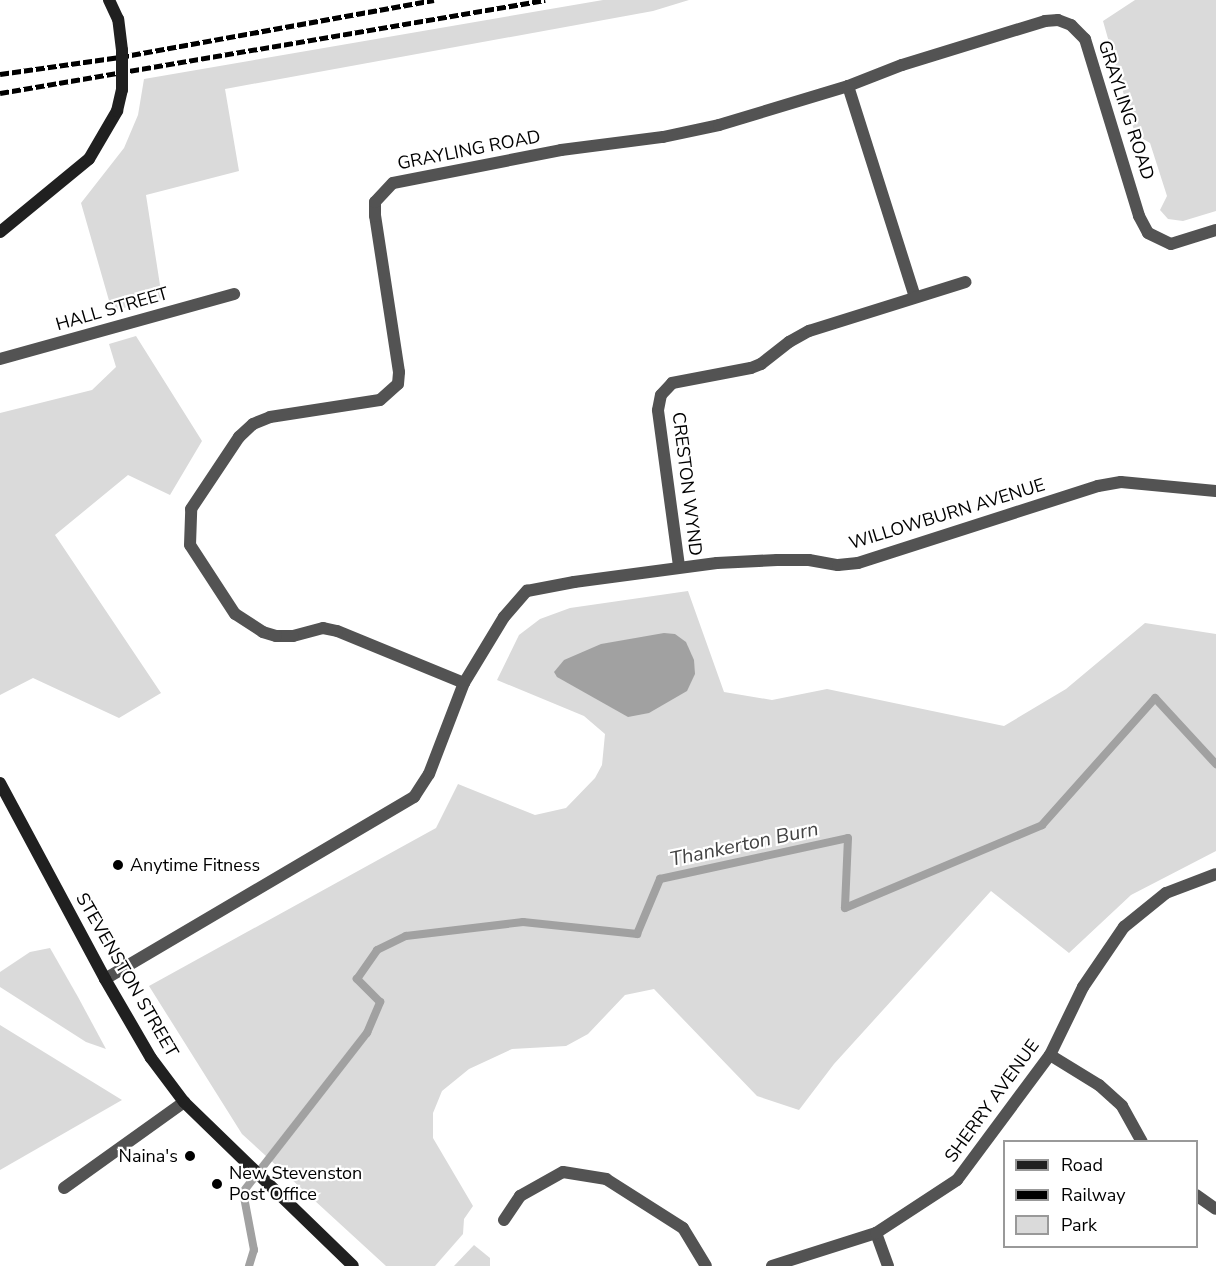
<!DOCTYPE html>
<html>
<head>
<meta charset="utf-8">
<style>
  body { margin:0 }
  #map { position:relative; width:1216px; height:1266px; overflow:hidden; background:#fff; font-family:"Nunito Sans",sans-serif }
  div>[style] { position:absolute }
  .green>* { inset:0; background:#dadada }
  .water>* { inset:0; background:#a1a1a1 }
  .stream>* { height:8px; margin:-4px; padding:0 4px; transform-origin:4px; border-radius:4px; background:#a1a1a1 }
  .minor>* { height:12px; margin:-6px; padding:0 6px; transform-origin:6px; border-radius:6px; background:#535353 }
  .secondary>* { height:12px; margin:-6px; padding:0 6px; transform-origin:6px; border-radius:6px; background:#202020 }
  .rail>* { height:4.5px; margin-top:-2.25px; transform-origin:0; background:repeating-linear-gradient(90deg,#000 0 9px,transparent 0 12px) }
  .secondary-bridge>* { height:12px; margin:-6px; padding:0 6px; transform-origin:6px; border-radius:6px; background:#202020 }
  .dots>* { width:16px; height:16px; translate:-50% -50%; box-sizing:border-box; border:3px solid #fff; border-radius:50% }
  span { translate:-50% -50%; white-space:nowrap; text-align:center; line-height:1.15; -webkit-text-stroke:4.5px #fff; paint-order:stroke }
  .street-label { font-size:18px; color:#000 }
  .poi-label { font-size:18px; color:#000 }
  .left { translate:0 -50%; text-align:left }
  .right { translate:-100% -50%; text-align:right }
  .water-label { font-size:20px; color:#424242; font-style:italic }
  .legend { position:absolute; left:1003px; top:1140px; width:195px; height:108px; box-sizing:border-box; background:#fff; border:2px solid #999; margin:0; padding:8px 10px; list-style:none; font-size:18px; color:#000 }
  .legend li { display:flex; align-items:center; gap:12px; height:30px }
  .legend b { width:30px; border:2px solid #999 }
</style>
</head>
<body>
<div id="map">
  <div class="green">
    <i style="clip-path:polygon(603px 0,689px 0,653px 11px,225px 89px,239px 171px,146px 195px,162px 298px,112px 311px,81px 203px,124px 148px,138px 115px,144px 79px)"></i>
    <i style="clip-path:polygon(1135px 0,1216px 0,1216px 211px,1183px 221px,1168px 219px,1160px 210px,1167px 196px,1150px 143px,1135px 134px,1103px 21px)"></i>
    <i style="clip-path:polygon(136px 336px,202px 441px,170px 495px,128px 475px,55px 535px,161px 693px,119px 718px,33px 678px,0 695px,0 413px,92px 390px,116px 367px,109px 344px)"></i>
    <i style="clip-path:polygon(688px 591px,724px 692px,772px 700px,827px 689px,1004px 726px,1066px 689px,1145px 623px,1216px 634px,1216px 851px,1131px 895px,1069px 953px,991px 891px,834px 1064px,799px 1110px,757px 1096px,654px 989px,625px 995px,588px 1034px,566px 1046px,512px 1049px,469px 1069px,442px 1091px,433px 1113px,433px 1138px,473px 1206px,464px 1219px,463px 1234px,435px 1266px,386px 1266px,242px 1134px,149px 986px,436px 828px,458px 784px,535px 815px,566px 808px,595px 778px,602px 765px,605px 734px,584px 716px,497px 680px,519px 635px,540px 619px,570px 608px)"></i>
    <i style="clip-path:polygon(50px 948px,78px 997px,106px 1049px,86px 1042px,0 987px,0 972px,30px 952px)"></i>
    <i style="clip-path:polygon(0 1025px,122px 1100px,0 1170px)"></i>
    <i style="clip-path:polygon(474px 1245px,490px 1258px,490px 1266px,454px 1266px)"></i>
  </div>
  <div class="water">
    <i style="clip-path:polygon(664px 633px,675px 634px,686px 642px,694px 660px,695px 674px,687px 691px,649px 713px,628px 717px,557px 677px,554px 672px,564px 660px,601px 644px)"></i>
  </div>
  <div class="stream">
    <i style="left:249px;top:1266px;width:17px;rotate:-73deg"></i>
    <i style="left:254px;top:1250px;width:59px;rotate:-100.7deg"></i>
    <i style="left:243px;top:1192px;width:202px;rotate:-52.1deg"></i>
    <i style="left:367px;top:1033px;width:34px;rotate:-67deg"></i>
    <i style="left:380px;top:1002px;width:33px;rotate:-135deg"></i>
    <i style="left:357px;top:979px;width:35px;rotate:-55deg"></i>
    <i style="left:377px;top:950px;width:32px;rotate:-26deg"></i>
    <i style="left:406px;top:936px;width:118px;rotate:-6.8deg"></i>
    <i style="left:523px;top:922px;width:115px;rotate:6deg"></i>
    <i style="left:637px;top:934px;width:60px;rotate:-67.3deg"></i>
    <i style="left:660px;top:879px;width:192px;rotate:-12.3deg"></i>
    <i style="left:848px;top:838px;width:70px;rotate:92.5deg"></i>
    <i style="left:845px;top:908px;width:214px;rotate:-22.8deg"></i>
    <i style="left:1042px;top:825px;width:170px;rotate:-48.3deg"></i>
    <i style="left:1155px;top:698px;width:90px;rotate:47.3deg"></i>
  </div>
  <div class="minor">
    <i style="left:848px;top:86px;width:221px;rotate:72.4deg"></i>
    <i style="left:0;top:359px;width:243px;rotate:-15.5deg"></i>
    <i style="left:679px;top:566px;width:157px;rotate:-97.7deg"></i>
    <i style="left:658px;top:410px;width:15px;rotate:-79deg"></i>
    <i style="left:661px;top:395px;width:16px;rotate:-47deg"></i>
    <i style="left:672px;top:383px;width:80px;rotate:-10.8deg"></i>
    <i style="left:751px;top:368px;width:11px;rotate:-22deg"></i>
    <i style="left:761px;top:364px;width:36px;rotate:-38deg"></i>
    <i style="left:789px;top:342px;width:23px;rotate:-29deg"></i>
    <i style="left:809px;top:331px;width:164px;rotate:-17.4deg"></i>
    <i style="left:464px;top:683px;width:137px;rotate:-157.7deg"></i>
    <i style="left:337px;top:631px;width:14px;rotate:-168deg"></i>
    <i style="left:323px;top:628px;width:31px;rotate:165deg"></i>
    <i style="left:293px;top:636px;width:17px;rotate:180deg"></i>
    <i style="left:276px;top:636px;width:14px;rotate:-163deg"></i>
    <i style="left:263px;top:632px;width:33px;rotate:-147deg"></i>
    <i style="left:235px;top:614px;width:82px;rotate:-123.1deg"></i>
    <i style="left:190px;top:545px;width:36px;rotate:-88deg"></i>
    <i style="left:191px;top:509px;width:87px;rotate:-56.3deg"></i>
    <i style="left:239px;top:437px;width:19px;rotate:-43deg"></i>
    <i style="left:253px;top:424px;width:18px;rotate:-22deg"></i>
    <i style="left:270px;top:417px;width:111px;rotate:-8.8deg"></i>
    <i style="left:380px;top:400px;width:24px;rotate:-42deg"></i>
    <i style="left:398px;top:384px;width:12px;rotate:-85deg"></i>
    <i style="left:399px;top:372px;width:158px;rotate:-98.7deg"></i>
    <i style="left:375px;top:216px;width:14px;rotate:-90deg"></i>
    <i style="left:375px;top:202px;width:26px;rotate:-47deg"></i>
    <i style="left:393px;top:183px;width:171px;rotate:-11.1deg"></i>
    <i style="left:561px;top:150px;width:103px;rotate:-7.3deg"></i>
    <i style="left:663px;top:137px;width:57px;rotate:-12.1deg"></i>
    <i style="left:719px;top:125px;width:135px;rotate:-16.8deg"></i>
    <i style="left:848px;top:86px;width:58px;rotate:-21.3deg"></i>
    <i style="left:902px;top:65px;width:150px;rotate:-17.1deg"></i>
    <i style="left:1045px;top:21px;width:13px;rotate:-4deg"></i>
    <i style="left:1058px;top:20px;width:14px;rotate:21deg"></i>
    <i style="left:1071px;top:25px;width:20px;rotate:45deg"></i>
    <i style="left:1085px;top:39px;width:185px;rotate:73deg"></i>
    <i style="left:1139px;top:216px;width:19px;rotate:62deg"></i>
    <i style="left:1148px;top:233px;width:25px;rotate:26deg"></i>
    <i style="left:1171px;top:244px;width:47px;rotate:-17.3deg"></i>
    <i style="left:105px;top:979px;width:359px;rotate:-30.5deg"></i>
    <i style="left:414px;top:797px;width:27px;rotate:-57deg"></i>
    <i style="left:429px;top:774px;width:97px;rotate:-69deg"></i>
    <i style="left:464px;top:683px;width:77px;rotate:-58.8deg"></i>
    <i style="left:504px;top:617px;width:35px;rotate:-49deg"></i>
    <i style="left:527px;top:591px;width:48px;rotate:-10.8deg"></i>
    <i style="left:574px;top:582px;width:144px;rotate:-7.6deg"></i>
    <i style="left:717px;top:563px;width:60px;rotate:-2.9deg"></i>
    <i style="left:777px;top:560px;width:32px"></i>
    <i style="left:809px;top:560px;width:29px;rotate:10deg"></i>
    <i style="left:838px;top:565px;width:20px;rotate:-6deg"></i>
    <i style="left:858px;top:563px;width:252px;rotate:-17.8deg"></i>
    <i style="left:1098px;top:486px;width:23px;rotate:-10deg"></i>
    <i style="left:1121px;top:482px;width:95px;rotate:5.4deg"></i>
    <i style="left:1050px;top:1055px;width:57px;rotate:31.5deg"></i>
    <i style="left:1099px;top:1085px;width:31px;rotate:42deg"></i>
    <i style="left:1122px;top:1106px;width:41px;rotate:60.9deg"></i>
    <i style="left:64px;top:1188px;width:148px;rotate:-35.6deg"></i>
    <i style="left:1196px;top:1195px;width:24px;rotate:35deg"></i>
    <i style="left:504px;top:1220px;width:29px;rotate:-56deg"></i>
    <i style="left:520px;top:1196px;width:49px;rotate:-29.2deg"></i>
    <i style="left:563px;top:1172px;width:44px;rotate:9.2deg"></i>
    <i style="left:606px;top:1179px;width:91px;rotate:32.5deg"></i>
    <i style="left:683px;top:1228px;width:44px;rotate:58.8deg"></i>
    <i style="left:876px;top:1233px;width:35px;rotate:70deg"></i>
    <i style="left:772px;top:1266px;width:109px;rotate:-17.6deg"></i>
    <i style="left:876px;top:1233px;width:97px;rotate:-33.2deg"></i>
    <i style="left:957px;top:1180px;width:156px;rotate:-53.4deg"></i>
    <i style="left:1050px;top:1055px;width:76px;rotate:-64.1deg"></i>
    <i style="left:1083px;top:987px;width:73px;rotate:-55.7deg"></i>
    <i style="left:1124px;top:927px;width:54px;rotate:-39deg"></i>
    <i style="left:1166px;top:893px;width:53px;rotate:-20.8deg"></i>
  </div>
  <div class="secondary">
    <i style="left:109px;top:0;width:21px;rotate:65deg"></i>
    <i style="left:0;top:232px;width:115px;rotate:-39.4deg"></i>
    <i style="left:89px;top:159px;width:56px;rotate:-59.7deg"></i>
    <i style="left:0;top:783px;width:222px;rotate:61.8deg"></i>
    <i style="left:105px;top:979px;width:91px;rotate:59.8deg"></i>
    <i style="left:151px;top:1058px;width:55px;rotate:53.1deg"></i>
    <i style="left:184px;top:1102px;width:235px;rotate:44.1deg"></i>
  </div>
  <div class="rail">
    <i style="left:0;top:74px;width:121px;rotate:-8.1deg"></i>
    <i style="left:120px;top:57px;width:319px;rotate:-10.3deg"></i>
    <i style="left:0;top:93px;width:553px;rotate:-9.68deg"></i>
  </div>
  <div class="secondary-bridge">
    <i style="left:117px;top:111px;width:22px;rotate:-77deg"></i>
    <i style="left:122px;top:90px;width:40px;rotate:-90deg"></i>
    <i style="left:122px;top:50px;width:31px;rotate:-97deg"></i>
  </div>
  <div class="dots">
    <i style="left:118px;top:865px;background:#000"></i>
    <i style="left:190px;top:1156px;background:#000"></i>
    <i style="left:217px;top:1184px;background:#000"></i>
  </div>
  <div class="street-label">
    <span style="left:1126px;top:110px;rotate:72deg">GRAYLING ROAD</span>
    <span style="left:469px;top:150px;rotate:-11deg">GRAYLING ROAD</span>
    <span style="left:112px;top:309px;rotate:-16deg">HALL STREET</span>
    <span style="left:687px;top:484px;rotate:83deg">CRESTON WYND</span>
    <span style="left:947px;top:514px;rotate:-17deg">WILLOWBURN AVENUE</span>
    <span style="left:127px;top:975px;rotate:60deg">STEVENSTON STREET</span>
    <span style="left:992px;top:1101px;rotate:-54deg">SHERRY AVENUE</span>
  </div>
  <div class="poi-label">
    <span class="left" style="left:130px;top:865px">Anytime Fitness</span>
    <span class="right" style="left:178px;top:1156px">Naina's</span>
    <span class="left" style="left:229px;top:1184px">New Stevenston<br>Post Office</span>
  </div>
  <div class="water-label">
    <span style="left:744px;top:844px;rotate:-12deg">Thankerton Burn</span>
  </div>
  <ul class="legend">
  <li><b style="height:8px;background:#202020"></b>Road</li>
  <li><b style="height:8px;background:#000"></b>Railway</li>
  <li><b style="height:16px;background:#dadada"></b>Park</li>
  </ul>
</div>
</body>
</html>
